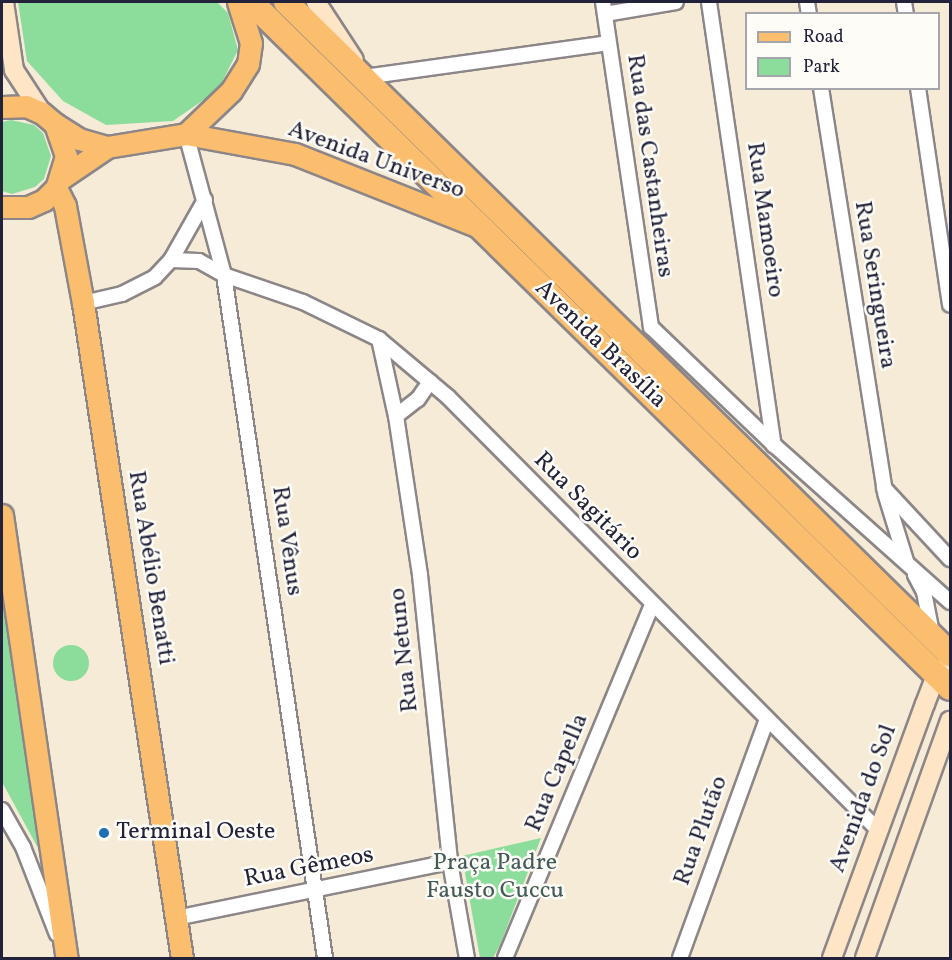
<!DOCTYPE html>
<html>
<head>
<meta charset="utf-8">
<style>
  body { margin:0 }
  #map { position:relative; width:952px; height:960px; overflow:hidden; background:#f5ebd6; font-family:Vollkorn,serif }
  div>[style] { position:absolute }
  .green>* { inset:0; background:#8cdc9c }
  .round { border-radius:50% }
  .roads { filter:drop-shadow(2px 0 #8c8688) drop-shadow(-2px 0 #8c8688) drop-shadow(0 2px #8c8688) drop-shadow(0 -2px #8c8688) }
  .street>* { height:14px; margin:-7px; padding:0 7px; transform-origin:7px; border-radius:7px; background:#fff }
  .secondary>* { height:18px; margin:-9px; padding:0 9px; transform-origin:9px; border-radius:9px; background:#fde5c5 }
  .primary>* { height:21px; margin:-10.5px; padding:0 10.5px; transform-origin:10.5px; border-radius:10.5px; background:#fbbd6e }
  .highway>* { height:24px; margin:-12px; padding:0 12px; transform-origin:12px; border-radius:12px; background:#fbbd6e }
  .dots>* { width:16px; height:16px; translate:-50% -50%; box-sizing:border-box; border:3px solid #fdfcf7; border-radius:50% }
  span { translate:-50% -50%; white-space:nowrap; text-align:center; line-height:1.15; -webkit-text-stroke:5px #fdfcf7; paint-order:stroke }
  .street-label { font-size:24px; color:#22223b }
  .poi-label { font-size:24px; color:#22223b }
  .left { translate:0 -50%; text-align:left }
  .park-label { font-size:24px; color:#425a58 }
  .frame { position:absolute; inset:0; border:3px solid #22223b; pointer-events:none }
  .legend { position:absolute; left:745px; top:12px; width:195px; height:78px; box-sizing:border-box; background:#fdfcf7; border:2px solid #a5a5ac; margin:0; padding:8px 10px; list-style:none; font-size:18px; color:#22223b }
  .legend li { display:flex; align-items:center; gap:12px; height:30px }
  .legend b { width:30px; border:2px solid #a5a5ac }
</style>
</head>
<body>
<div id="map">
  <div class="green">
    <i style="clip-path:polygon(18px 2px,217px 2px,228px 13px,238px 50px,218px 90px,173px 121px,106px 125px,63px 101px,27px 61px)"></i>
    <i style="clip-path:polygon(11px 120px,34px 125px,43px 133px,51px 156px,44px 179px,35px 187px,12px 194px,2px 191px,2px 122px)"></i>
    <i style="clip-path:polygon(2px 586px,44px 859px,2px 782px)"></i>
    <i class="round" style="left:53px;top:645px;width:36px;height:36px"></i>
    <i style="clip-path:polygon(541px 838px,500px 945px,493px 958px,480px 958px,462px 856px)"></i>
  </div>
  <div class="roads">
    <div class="street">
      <i style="left:603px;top:2px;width:329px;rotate:81.6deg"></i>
      <i style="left:651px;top:327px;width:170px;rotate:43.8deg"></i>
      <i style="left:774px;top:445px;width:236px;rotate:41.7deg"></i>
      <i style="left:709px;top:2px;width:448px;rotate:81.7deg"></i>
      <i style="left:807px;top:2px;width:12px;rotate:81deg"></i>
      <i style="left:904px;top:2px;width:12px;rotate:81deg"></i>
      <i style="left:605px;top:14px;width:72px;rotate:-9.6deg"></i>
      <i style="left:364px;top:77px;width:246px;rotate:-7.9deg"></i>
      <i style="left:821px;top:88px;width:405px;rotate:81deg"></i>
      <i style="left:884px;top:488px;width:97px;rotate:47.1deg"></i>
      <i style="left:918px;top:88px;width:219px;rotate:81.6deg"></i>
      <i style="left:186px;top:134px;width:146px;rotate:74.9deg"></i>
      <i style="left:224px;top:275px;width:690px;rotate:81.59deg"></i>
      <i style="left:171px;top:260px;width:28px;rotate:2deg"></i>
      <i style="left:199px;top:261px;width:29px;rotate:29deg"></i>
      <i style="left:224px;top:275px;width:83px;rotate:18.9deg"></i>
      <i style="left:303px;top:302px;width:85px;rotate:26deg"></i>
      <i style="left:379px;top:339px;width:90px;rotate:40deg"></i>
      <i style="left:448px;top:397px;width:610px;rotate:45.2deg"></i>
      <i style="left:83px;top:303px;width:40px;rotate:-13deg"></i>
      <i style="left:122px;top:294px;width:37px;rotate:-27deg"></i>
      <i style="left:155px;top:277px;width:23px;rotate:-47deg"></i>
      <i style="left:171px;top:260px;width:69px;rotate:-60.5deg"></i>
      <i style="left:379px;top:339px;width:79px;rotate:77.6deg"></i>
      <i style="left:396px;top:416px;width:161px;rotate:81.4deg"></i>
      <i style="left:420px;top:575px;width:289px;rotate:84deg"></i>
      <i style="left:450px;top:862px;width:97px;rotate:80deg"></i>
      <i style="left:396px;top:416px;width:28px;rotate:-38deg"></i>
      <i style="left:418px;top:399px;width:21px;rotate:-55deg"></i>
      <i style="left:885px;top:493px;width:71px;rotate:72.8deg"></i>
      <i style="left:915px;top:575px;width:19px;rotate:62deg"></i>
      <i style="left:924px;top:592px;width:42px;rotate:79deg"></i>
      <i style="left:2px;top:810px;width:43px;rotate:60.4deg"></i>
      <i style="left:23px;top:847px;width:93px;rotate:68.7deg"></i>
      <i style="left:176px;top:918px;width:280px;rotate:-11.6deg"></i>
      <i style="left:505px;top:958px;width:382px;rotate:-67.4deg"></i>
      <i style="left:680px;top:958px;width:254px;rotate:-70deg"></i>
    </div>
    <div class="secondary">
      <i style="left:4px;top:2px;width:69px;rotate:81.6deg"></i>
      <i style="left:14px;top:70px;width:51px;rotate:56.9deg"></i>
      <i style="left:316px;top:2px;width:69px;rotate:56.8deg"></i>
      <i style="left:832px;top:958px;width:270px;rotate:-69.9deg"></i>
      <i style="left:925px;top:704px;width:33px;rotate:-69deg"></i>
      <i style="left:937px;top:673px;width:11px;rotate:-41deg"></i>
      <i style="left:865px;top:958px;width:252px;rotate:-70.3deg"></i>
    </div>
    <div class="primary">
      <i style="left:2px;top:107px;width:24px;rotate:-2deg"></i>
      <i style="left:26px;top:106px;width:17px;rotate:24deg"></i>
      <i style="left:42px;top:113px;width:17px;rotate:40deg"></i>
      <i style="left:55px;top:124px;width:34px;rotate:71deg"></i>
      <i style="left:66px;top:156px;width:34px;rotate:107deg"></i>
      <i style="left:56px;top:188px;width:17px;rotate:135deg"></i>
      <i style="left:44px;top:200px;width:17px;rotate:156deg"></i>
      <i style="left:28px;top:207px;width:26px;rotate:180deg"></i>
      <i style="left:55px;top:124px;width:28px;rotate:32deg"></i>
      <i style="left:79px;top:139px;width:29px;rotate:16deg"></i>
      <i style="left:186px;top:134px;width:62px;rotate:-43.7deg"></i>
      <i style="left:231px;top:91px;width:32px;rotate:-58deg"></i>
      <i style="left:248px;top:64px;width:21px;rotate:-82deg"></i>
      <i style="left:251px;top:43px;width:43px;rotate:-107.6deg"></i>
      <i style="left:60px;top:179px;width:57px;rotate:-34.2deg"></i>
      <i style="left:107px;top:147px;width:80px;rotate:-9.3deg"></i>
      <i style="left:186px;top:134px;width:111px;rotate:10.4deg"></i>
      <i style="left:295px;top:154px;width:196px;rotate:21.6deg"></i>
      <i style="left:56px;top:188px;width:20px;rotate:63deg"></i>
      <i style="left:65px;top:206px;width:99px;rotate:79.5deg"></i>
      <i style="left:83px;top:303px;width:662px;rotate:81.41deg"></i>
      <i style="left:2px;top:515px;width:448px;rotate:81.7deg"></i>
    </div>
    <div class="highway">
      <i style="left:251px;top:2px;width:979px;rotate:44.46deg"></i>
      <i style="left:286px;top:2px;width:931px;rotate:44.48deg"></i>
    </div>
  </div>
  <div class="dots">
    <i style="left:104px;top:833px;background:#1f6fb2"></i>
  </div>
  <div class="street-label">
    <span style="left:376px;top:161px;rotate:20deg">Avenida Universo</span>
    <span style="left:649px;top:166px;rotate:82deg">Rua das Castanheiras</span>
    <span style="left:764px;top:220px;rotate:82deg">Rua Mamoeiro</span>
    <span style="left:874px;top:285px;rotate:81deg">Rua Seringueira</span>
    <span style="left:600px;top:345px;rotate:44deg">Avenida Brasília</span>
    <span style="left:587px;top:507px;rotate:45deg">Rua Sagitário</span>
    <span style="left:286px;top:541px;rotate:82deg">Rua Vênus</span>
    <span style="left:150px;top:568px;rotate:81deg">Rua Abélio Benatti</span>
    <span style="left:405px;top:650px;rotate:-96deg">Rua Netuno</span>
    <span style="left:558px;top:773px;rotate:-67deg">Rua Capella</span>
    <span style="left:864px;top:799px;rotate:-70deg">Avenida do Sol</span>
    <span style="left:702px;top:831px;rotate:-70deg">Rua Plutão</span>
    <span style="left:309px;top:868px;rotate:-11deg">Rua Gêmeos</span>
  </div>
  <div class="poi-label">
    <span class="left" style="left:116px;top:833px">Terminal Oeste</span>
  </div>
  <div class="park-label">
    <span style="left:495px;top:878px">Praça Padre<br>Fausto Cuccu</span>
  </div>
  <div class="frame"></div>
  <ul class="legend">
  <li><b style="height:8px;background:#fbbd6e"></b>Road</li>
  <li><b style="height:16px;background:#8cdc9c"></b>Park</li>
  </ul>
</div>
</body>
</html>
